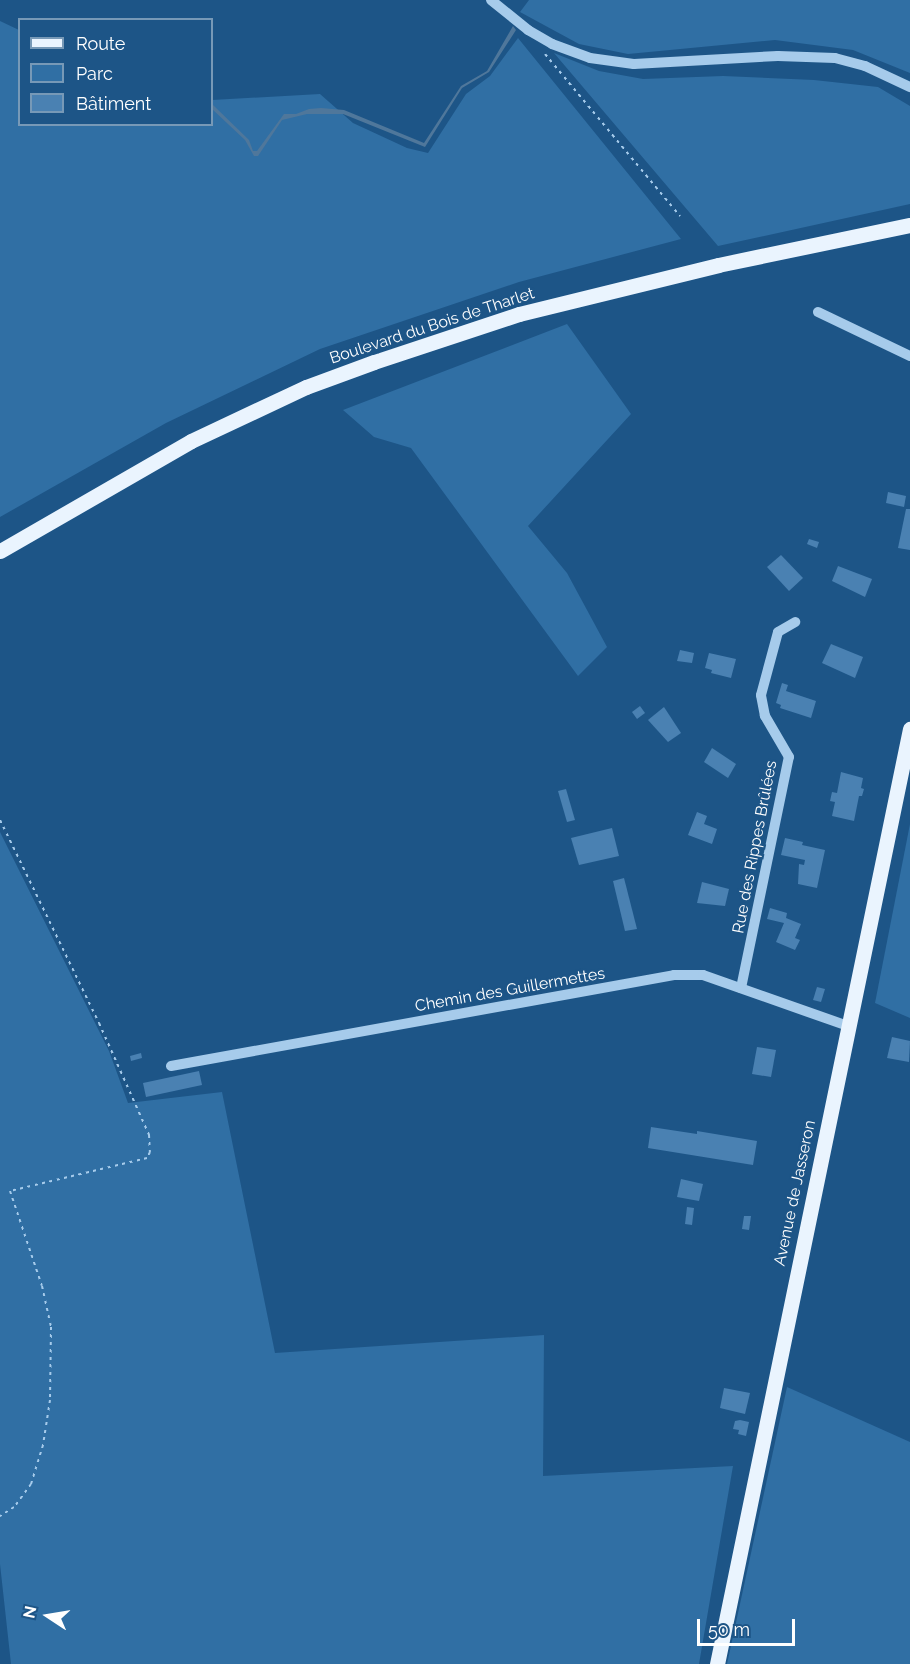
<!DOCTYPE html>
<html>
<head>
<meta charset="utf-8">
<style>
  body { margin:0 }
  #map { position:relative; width:910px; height:1664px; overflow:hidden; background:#1d5587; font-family:Raleway,sans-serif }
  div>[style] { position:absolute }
  .green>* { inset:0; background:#306fa4 }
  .water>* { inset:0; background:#4f779b }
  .building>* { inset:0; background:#4a81b2 }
  .path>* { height:2px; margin-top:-1px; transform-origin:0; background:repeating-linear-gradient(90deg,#a6cbeb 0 3px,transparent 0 7.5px) }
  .minor>* { height:10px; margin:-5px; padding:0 5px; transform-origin:5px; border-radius:5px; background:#a6cbeb }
  .major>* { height:15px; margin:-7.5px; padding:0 7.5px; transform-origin:7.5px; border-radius:7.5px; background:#eaf4fe }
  span { translate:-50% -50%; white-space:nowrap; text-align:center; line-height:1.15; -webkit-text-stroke:4.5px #1d5587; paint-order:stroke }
  .street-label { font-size:16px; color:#fff }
  .legend { position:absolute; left:18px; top:18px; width:195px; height:108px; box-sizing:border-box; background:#1d5587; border:2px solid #7799b7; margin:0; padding:8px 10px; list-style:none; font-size:18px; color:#fff }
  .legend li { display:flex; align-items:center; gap:12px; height:30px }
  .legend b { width:30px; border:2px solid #7799b7 }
  .north { position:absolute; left:18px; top:1586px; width:60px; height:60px; -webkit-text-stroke:4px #1d5587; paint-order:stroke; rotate:282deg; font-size:16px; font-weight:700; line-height:24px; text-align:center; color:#fff }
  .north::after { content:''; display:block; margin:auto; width:21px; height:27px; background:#fff; clip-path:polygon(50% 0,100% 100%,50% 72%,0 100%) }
  .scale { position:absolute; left:697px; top:1619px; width:98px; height:27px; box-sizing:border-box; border:3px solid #fff; border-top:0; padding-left:8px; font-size:18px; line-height:21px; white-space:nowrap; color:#fff; -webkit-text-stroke:4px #1d5587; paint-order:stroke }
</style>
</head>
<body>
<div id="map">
  <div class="green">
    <i style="clip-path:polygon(529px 0,910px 0,910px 73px,853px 50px,775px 40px,628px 54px,579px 44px,520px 12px)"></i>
    <i style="clip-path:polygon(0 21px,19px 30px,20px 124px,212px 124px,212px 100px,320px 94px,353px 123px,407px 148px,428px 153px,466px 94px,490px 76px,518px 38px,681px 239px,519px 282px,320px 349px,166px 423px,0 517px)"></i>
    <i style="clip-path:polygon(554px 53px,599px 71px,643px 79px,723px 76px,814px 80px,878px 87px,910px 106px,910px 204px,718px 246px)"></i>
    <i style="clip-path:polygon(567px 324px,631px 414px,528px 526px,567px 573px,607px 647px,578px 676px,411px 448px,374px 437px,343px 410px)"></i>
    <i style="clip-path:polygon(910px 824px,910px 1018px,875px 1003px)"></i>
    <i style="clip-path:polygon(0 832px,109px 1051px,128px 1103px,222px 1092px,275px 1353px,544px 1335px,543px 1476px,733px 1466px,699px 1664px,11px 1664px,0 1564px)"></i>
    <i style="clip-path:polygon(787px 1387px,910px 1442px,910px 1664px,727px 1664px)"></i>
  </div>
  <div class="water">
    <i style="clip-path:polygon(513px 26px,516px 30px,489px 72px,462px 88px,425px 147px,343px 114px,307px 114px,282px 120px,258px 156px,254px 156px,245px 140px,212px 109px,212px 104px,249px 140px,253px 151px,257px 151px,284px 114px,296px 114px,309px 109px,321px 108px,344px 110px,424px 143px,461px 86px,487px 71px)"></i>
  </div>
  <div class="building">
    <i style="clip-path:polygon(888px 492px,906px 496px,904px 507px,886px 503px)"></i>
    <i style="clip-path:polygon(906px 509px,910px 509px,910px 550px,898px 548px)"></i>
    <i style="clip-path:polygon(809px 539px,819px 542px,817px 548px,807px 544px)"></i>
    <i style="clip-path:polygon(781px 555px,803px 578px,789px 591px,767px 567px)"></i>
    <i style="clip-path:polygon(838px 566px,872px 579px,865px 597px,832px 581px)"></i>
    <i style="clip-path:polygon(831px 644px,863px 657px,855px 678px,822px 663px)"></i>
    <i style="clip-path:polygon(680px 650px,694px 653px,692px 663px,677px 661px)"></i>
    <i style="clip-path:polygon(709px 653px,736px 659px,731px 678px,711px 673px,712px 670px,705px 668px)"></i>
    <i style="clip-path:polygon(782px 683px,788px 685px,786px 691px,816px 701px,811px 718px,780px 708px,781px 705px,776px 703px)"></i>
    <i style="clip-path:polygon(640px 706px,645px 713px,637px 719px,632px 712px)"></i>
    <i style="clip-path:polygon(664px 707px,681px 733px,668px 742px,648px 720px)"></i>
    <i style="clip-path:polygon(712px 748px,736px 764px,728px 778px,704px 762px)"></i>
    <i style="clip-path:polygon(841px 772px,863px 778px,861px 788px,864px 789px,862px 796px,859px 796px,854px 821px,832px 816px,835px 802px,830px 801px,832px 792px,837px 793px)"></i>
    <i style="clip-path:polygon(566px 789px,575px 820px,567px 822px,558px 791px)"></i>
    <i style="clip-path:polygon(697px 812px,707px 816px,704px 824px,717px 829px,712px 844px,688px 835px)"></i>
    <i style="clip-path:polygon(612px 828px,619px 856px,579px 865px,571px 838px)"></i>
    <i style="clip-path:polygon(785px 838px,803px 842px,802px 845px,825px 850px,817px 888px,798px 884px,799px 864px,804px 865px,805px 860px,781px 855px)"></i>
    <i style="clip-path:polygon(624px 878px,637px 929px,625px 931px,613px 881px)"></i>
    <i style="clip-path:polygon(702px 882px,729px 889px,725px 906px,697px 903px)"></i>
    <i style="clip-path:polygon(770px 908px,787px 913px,786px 918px,801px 924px,795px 938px,800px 940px,795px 950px,776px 942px,784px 923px,767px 919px)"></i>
    <i style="clip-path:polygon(817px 987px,825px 989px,821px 1002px,813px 1000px)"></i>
    <i style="clip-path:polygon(892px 1037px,910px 1041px,909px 1062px,887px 1058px)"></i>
    <i style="clip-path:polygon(757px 1047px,776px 1050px,771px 1077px,752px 1074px)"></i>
    <i style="clip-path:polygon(141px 1053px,142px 1058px,131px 1061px,130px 1056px)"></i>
    <i style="clip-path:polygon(199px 1071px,202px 1085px,146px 1097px,143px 1083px)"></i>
    <i style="clip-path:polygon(651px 1127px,697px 1134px,697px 1131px,757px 1141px,753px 1165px,648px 1148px)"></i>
    <i style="clip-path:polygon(681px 1179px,703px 1184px,699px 1201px,677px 1197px)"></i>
    <i style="clip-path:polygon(687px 1207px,694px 1208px,692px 1225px,685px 1224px)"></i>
    <i style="clip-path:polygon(744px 1216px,751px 1216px,749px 1230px,742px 1229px)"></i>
    <i style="clip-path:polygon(724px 1388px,750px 1393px,745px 1414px,720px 1408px)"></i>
    <i style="clip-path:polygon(740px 1420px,749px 1422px,746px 1436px,738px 1434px,739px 1430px,733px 1429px,735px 1421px)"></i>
  </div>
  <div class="path">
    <i style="left:545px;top:54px;width:211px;rotate:50.2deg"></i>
    <i style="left:0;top:820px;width:226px;rotate:64deg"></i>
    <i style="left:99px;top:1023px;width:123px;rotate:65.9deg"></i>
    <i style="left:149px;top:1135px;width:17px;rotate:87deg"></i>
    <i style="left:150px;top:1152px;width:7px;rotate:117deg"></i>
    <i style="left:147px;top:1158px;width:141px;rotate:166.5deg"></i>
    <i style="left:10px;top:1191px;width:100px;rotate:71.4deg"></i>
    <i style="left:42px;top:1286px;width:42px;rotate:77.6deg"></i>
    <i style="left:51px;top:1327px;width:73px;rotate:90.8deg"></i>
    <i style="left:50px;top:1400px;width:46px;rotate:98.8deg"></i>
    <i style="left:43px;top:1445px;width:41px;rotate:107.1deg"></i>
    <i style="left:31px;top:1484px;width:29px;rotate:126deg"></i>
    <i style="left:14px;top:1507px;width:17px;rotate:147deg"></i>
  </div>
  <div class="minor">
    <i style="left:491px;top:0;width:48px;rotate:39deg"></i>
    <i style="left:528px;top:30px;width:28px;rotate:30deg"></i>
    <i style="left:552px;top:44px;width:40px;rotate:20.2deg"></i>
    <i style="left:590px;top:58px;width:44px;rotate:7.8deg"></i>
    <i style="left:634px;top:64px;width:144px;rotate:-3.2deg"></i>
    <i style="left:778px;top:56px;width:57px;rotate:2deg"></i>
    <i style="left:835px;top:58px;width:31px;rotate:15deg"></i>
    <i style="left:865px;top:66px;width:50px;rotate:25deg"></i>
    <i style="left:818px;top:312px;width:102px;rotate:25.6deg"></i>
    <i style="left:741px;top:988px;width:236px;rotate:-78.3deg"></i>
    <i style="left:789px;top:757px;width:48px;rotate:-120.3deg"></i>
    <i style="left:765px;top:716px;width:21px;rotate:-101deg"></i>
    <i style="left:761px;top:695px;width:65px;rotate:-74.9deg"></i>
    <i style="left:778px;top:632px;width:20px;rotate:-30deg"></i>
    <i style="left:171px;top:1066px;width:511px;rotate:-10.25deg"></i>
    <i style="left:674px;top:975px;width:29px"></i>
    <i style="left:703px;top:975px;width:154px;rotate:19.4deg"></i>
  </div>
  <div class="major">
    <i style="left:0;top:551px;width:220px;rotate:-29.9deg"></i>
    <i style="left:191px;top:441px;width:127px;rotate:-25.2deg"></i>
    <i style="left:306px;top:387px;width:72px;rotate:-20.2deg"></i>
    <i style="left:374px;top:362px;width:153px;rotate:-18.3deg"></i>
    <i style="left:519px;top:314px;width:205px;rotate:-13.8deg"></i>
    <i style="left:718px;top:265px;width:196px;rotate:-11.8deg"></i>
    <i style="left:717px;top:1664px;width:955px;rotate:-78.34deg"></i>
  </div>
  <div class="street-label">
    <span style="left:432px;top:326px;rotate:-18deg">Boulevard du Bois de Tharlet</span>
    <span style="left:755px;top:847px;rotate:-79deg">Rue des Rippes Brûlées</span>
    <span style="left:510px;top:990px;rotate:-10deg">Chemin des Guillermettes</span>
    <span style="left:795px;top:1193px;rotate:-78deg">Avenue de Jasseron</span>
  </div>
  <ul class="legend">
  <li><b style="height:8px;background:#eaf4fe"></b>Route</li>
  <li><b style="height:16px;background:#306fa4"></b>Parc</li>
  <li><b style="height:16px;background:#4a81b2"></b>Bâtiment</li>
  </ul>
  <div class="north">N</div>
  <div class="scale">50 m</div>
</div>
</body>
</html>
